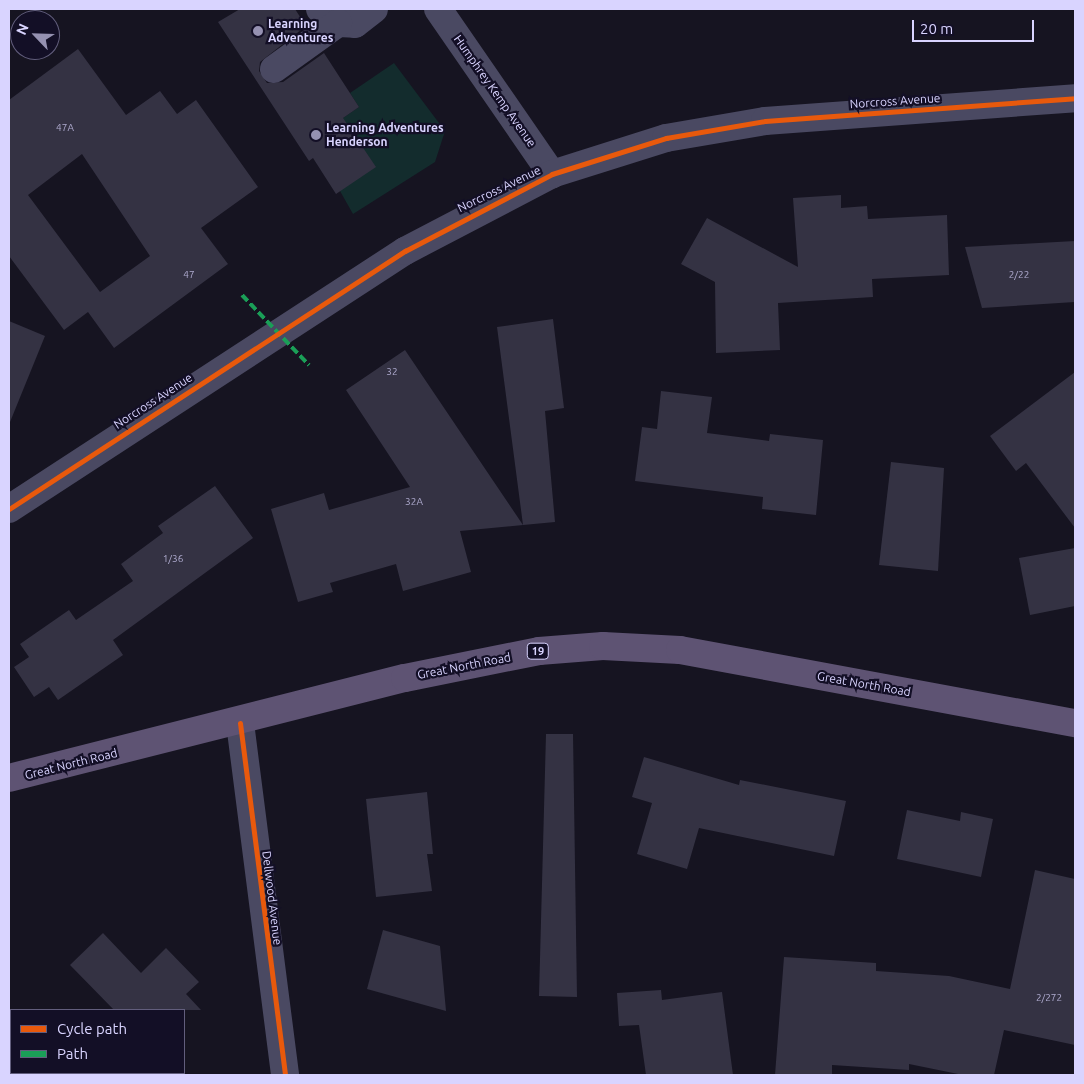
<!DOCTYPE html>
<html>
<head>
<meta charset="utf-8">
<style>
  body { margin:0 }
  #map { position:relative; width:1084px; height:1084px; overflow:hidden; background:#161421; font-family:Ubuntu,sans-serif }
  div>[style] { position:absolute }
  .green>* { inset:0; background:#132c2d }
  .building>* { inset:0; background:#343243 }
  .minor>* { height:28px; margin:-14px; padding:0 14px; transform-origin:14px; border-radius:14px; background:#4a4962 }
  .major>* { height:28px; margin:-14px; padding:0 14px; transform-origin:14px; border-radius:14px; background:#5e5373 }
  .quiet>* { height:4px; margin-top:-2px; transform-origin:0; background:repeating-linear-gradient(90deg,#1a9f57 0 8px,transparent 0 12px) }
  .cycleway>* { height:5px; margin:-2.5px; padding:0 2.5px; transform-origin:2.5px; border-radius:2.5px; background:#e8590c }
  .dots>* { width:14px; height:14px; translate:-50% -50%; box-sizing:border-box; border:2px solid #130f26; border-radius:50% }
  span { translate:-50% -50%; white-space:nowrap; text-align:center; line-height:1.15; -webkit-text-stroke:4.5px #130f26; paint-order:stroke }
  .number-label { font-size:10px; color:#b0acd0 }
  .number-label span { -webkit-text-stroke-width:0 }
  .shield-label span { padding:1px 4px; background:#130f26; border:1px solid; border-radius:4px; -webkit-text-stroke-width:0 }
  .shield-label { font-size:11px; color:#d9d4ff; font-weight:700 }
  .poi-label { font-size:12px; color:#d9d4ff; font-weight:700 }
  .left { translate:0 -50%; text-align:left }
  .street-label { font-size:12px; color:#d9d4ff }
  .frame { position:absolute; inset:0; border:10px solid #d9d4ff; pointer-events:none }
  .legend { position:absolute; left:10px; top:1009px; width:175px; height:65px; box-sizing:border-box; background:#130f26; border:1px solid #625e7d; margin:0; padding:6px 9px; list-style:none; font-size:15px; color:#d9d4ff }
  .legend li { display:flex; align-items:center; gap:10px; height:25px }
  .legend b { width:25px; border:1px solid #625e7d }
  .north { position:absolute; left:10px; top:10px; width:50px; height:50px; box-sizing:border-box; background:#130f26; border:1px solid #625e7d; border-radius:50%; rotate:294deg; font-size:14px; font-weight:700; line-height:20px; text-align:center; color:#d9d4ff }
  .north::after { content:''; display:block; margin:auto; width:18px; height:22px; background:#9591b1; clip-path:polygon(50% 0,100% 100%,50% 72%,0 100%) }
  .scale { position:absolute; left:912px; top:20px; width:122px; height:22px; box-sizing:border-box; border:2px solid #d9d4ff; border-top:0; padding-left:6px; font-size:15px; line-height:18px; white-space:nowrap; color:#d9d4ff; -webkit-text-stroke:4px #130f26; paint-order:stroke }
</style>
</head>
<body>
<div id="map">
  <div class="green">
    <i style="clip-path:polygon(394px 63px,445px 131px,435px 162px,353px 214px,340px 191px,343px 118px,359px 107px,350px 93px)"></i>
  </div>
  <div class="building">
    <i style="clip-path:polygon(240px 9px,295px 9px,306px 26px,260px 62px,259px 71px,267px 83px,283px 82px,324px 53px,359px 107px,343px 118px,376px 167px,336px 194px,313px 158px,309px 161px,218px 22px)"></i>
    <i style="clip-path:polygon(evenodd,78px 49px,126px 115px,160px 91px,177px 114px,196px 100px,258px 187px,201px 228px,228px 264px,114px 348px,88px 312px,64px 330px,9px 256px,9px 100px,78px 49px,82px 154px,150px 256px,100px 292px,28px 195px,82px 154px)"></i>
    <i style="clip-path:polygon(841px 195px,841px 208px,867px 206px,868px 219px,947px 215px,949px 275px,872px 279px,873px 297px,778px 303px,780px 350px,716px 353px,715px 282px,681px 264px,707px 218px,798px 267px,793px 198px)"></i>
    <i style="clip-path:polygon(1075px 241px,1075px 302px,982px 308px,965px 247px)"></i>
    <i style="clip-path:polygon(553px 319px,564px 408px,545px 411px,555px 522px,523px 525px,497px 327px)"></i>
    <i style="clip-path:polygon(9px 321px,45px 336px,10px 422px,9px 422px)"></i>
    <i style="clip-path:polygon(405px 350px,523px 525px,460px 531px,471px 572px,403px 591px,396px 564px,330px 583px,333px 592px,298px 602px,271px 509px,324px 493px,329px 510px,410px 487px,346px 390px)"></i>
    <i style="clip-path:polygon(1075px 372px,1075px 528px,1026px 463px,1016px 471px,990px 436px)"></i>
    <i style="clip-path:polygon(661px 391px,712px 397px,707px 433px,769px 441px,770px 434px,823px 440px,816px 515px,762px 509px,763px 497px,635px 481px,642px 427px,657px 429px)"></i>
    <i style="clip-path:polygon(891px 462px,944px 468px,938px 571px,879px 565px)"></i>
    <i style="clip-path:polygon(215px 486px,253px 538px,113px 640px,123px 655px,58px 700px,49px 687px,34px 697px,14px 667px,29px 657px,20px 644px,69px 610px,76px 620px,133px 581px,121px 564px,163px 533px,158px 526px)"></i>
    <i style="clip-path:polygon(1075px 548px,1075px 606px,1030px 615px,1019px 558px)"></i>
    <i style="clip-path:polygon(546px 734px,573px 734px,577px 997px,539px 996px)"></i>
    <i style="clip-path:polygon(644px 757px,739px 785px,740px 780px,846px 801px,834px 856px,699px 828px,687px 869px,637px 854px,652px 803px,632px 797px)"></i>
    <i style="clip-path:polygon(427px 792px,433px 854px,427px 854px,432px 891px,376px 897px,366px 799px)"></i>
    <i style="clip-path:polygon(907px 810px,960px 821px,961px 812px,993px 819px,981px 877px,897px 859px)"></i>
    <i style="clip-path:polygon(1035px 870px,1075px 879px,1075px 1045px,1004px 1030px,994px 1075px,963px 1075px,909px 1064px,909px 1070px,832px 1065px,832px 1075px,775px 1075px,784px 957px,876px 963px,876px 971px,949px 976px,1010px 989px)"></i>
    <i style="clip-path:polygon(383px 930px,440px 946px,446px 1011px,367px 989px)"></i>
    <i style="clip-path:polygon(103px 933px,141px 973px,166px 948px,199px 982px,186px 994px,201px 1010px,114px 1010px,70px 965px)"></i>
    <i style="clip-path:polygon(661px 990px,662px 1000px,722px 992px,733px 1075px,646px 1075px,639px 1025px,619px 1026px,617px 993px)"></i>
  </div>
  <div class="minor">
    <i style="left:320px;top:9px;width:23px;rotate:38deg"></i>
    <i style="left:338px;top:23px;width:17px;rotate:3deg"></i>
    <i style="left:355px;top:24px;width:24px;rotate:-38deg"></i>
    <i style="left:438px;top:9px;width:201px;rotate:55.4deg"></i>
    <i style="left:274px;top:69px;width:79px;rotate:-35.7deg"></i>
    <i style="left:9px;top:509px;width:473px;rotate:-33.1deg"></i>
    <i style="left:405px;top:251px;width:166px;rotate:-27.6deg"></i>
    <i style="left:552px;top:174px;width:120px;rotate:-17.5deg"></i>
    <i style="left:666px;top:138px;width:100px;rotate:-9.7deg"></i>
    <i style="left:765px;top:121px;width:311px;rotate:-4.2deg"></i>
    <i style="left:240px;top:723px;width:355px;rotate:82.7deg"></i>
  </div>
  <div class="major">
    <i style="left:9px;top:778px;width:408px;rotate:-14.2deg"></i>
    <i style="left:405px;top:678px;width:137px;rotate:-11.4deg"></i>
    <i style="left:539px;top:651px;width:64px;rotate:-4.5deg"></i>
    <i style="left:603px;top:646px;width:77px;rotate:3deg"></i>
    <i style="left:680px;top:650px;width:402px;rotate:10.5deg"></i>
  </div>
  <div class="quiet">
    <i style="left:242px;top:295px;width:97px;rotate:46.3deg"></i>
  </div>
  <div class="cycleway">
    <i style="left:9px;top:509px;width:473px;rotate:-33.1deg"></i>
    <i style="left:405px;top:251px;width:166px;rotate:-27.6deg"></i>
    <i style="left:552px;top:174px;width:120px;rotate:-17.5deg"></i>
    <i style="left:666px;top:138px;width:100px;rotate:-9.7deg"></i>
    <i style="left:765px;top:121px;width:311px;rotate:-4.2deg"></i>
    <i style="left:240px;top:723px;width:355px;rotate:82.7deg"></i>
  </div>
  <div class="dots">
    <i style="left:258px;top:31px;background:#9591b1"></i>
    <i style="left:316px;top:135px;background:#9591b1"></i>
  </div>
  <div class="number-label">
    <span style="left:65px;top:128px">47A</span>
    <span style="left:189px;top:275px">47</span>
    <span style="left:1019px;top:275px">2/22</span>
    <span style="left:392px;top:372px">32</span>
    <span style="left:414px;top:502px">32A</span>
    <span style="left:173px;top:559px">1/36</span>
    <span style="left:1049px;top:998px">2/272</span>
  </div>
  <div class="shield-label">
    <span style="left:538px;top:651px">19</span>
  </div>
  <div class="poi-label">
    <span class="left" style="left:268px;top:31px">Learning<br>Adventures</span>
    <span class="left" style="left:326px;top:135px">Learning Adventures<br>Henderson</span>
  </div>
  <div class="street-label">
    <span style="left:495px;top:91px;rotate:55deg">Humphrey Kemp Avenue</span>
    <span style="left:895px;top:101px;rotate:-4deg">Norcross Avenue</span>
    <span style="left:499px;top:189px;rotate:-26deg">Norcross Avenue</span>
    <span style="left:153px;top:401px;rotate:-33deg">Norcross Avenue</span>
    <span style="left:464px;top:666px;rotate:-11deg">Great North Road</span>
    <span style="left:864px;top:684px;rotate:10deg">Great North Road</span>
    <span style="left:71px;top:764px;rotate:-14deg">Great North Road</span>
    <span style="left:272px;top:898px;rotate:83deg">Dellwood Avenue</span>
  </div>
  <div class="frame"></div>
  <ul class="legend">
  <li><b style="height:6px;background:#e8590c"></b>Cycle path</li>
  <li><b style="height:6px;background:#1a9f57"></b>Path</li>
  </ul>
  <div class="north">N</div>
  <div class="scale">20 m</div>
</div>
</body>
</html>
